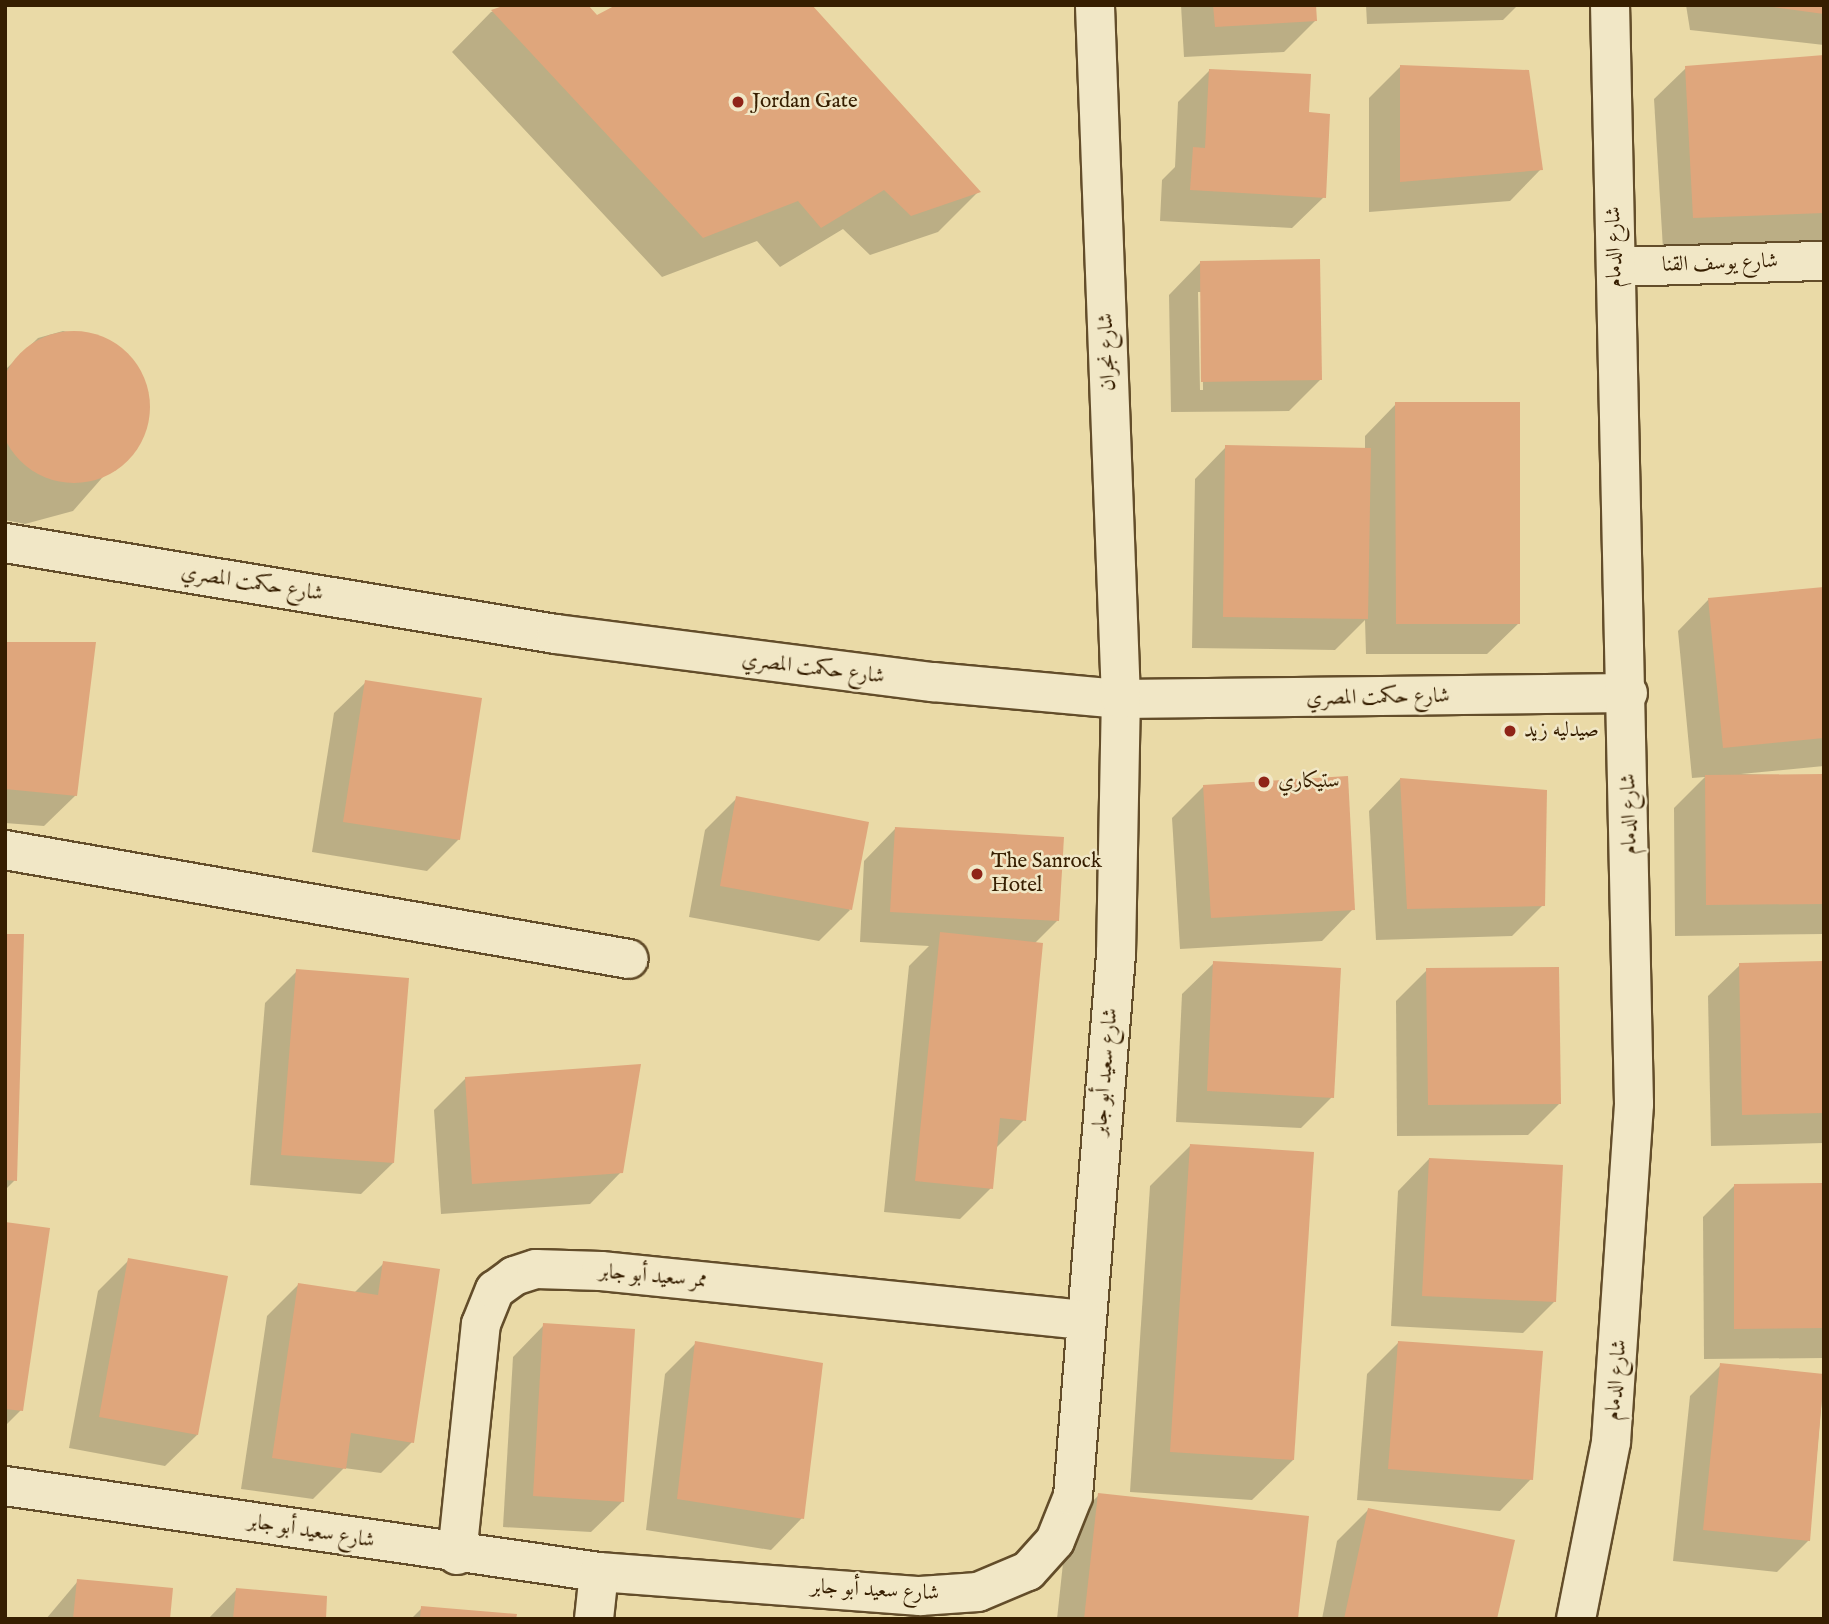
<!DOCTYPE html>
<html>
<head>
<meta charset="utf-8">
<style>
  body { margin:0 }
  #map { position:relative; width:1829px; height:1624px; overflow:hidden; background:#eadaa7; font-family:"IM FELL English",Amiri,serif }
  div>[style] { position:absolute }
  .shadow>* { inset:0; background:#0003 }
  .building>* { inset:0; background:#dfa67c }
  .round { border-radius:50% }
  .roads { filter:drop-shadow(2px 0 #634d2a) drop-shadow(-2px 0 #634d2a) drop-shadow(0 2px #634d2a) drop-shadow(0 -2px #634d2a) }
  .minor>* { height:38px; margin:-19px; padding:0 19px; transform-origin:19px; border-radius:19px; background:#f1e7c6 }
  .dots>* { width:19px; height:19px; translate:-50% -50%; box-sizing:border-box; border:4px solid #f1e7c6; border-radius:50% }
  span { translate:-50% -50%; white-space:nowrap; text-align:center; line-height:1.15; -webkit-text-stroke:5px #f1e7c6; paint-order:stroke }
  .poi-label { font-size:21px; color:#361e00 }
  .left { translate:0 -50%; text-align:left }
  .street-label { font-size:21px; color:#361e00 }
  .frame { position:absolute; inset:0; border:7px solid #361e00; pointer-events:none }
</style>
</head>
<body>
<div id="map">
  <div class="shadow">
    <i style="clip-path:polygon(512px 5px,596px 17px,978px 192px,938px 232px,870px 255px,843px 229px,780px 267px,757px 241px,662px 277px,452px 52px,491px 12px)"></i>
    <i style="clip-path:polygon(1181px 5px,1314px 5px,1315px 21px,1284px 52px,1184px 57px)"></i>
    <i style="clip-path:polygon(1366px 5px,1518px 5px,1503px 20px,1367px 24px)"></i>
    <i style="clip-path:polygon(1686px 5px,1824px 5px,1824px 45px,1690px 30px)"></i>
    <i style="clip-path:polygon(1824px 56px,1824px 242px,1663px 249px,1654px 99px,1686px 68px)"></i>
    <i style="clip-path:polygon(1401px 66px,1541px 169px,1510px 201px,1369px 212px,1369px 98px)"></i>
    <i style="clip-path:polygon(1210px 70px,1307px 114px,1324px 197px,1292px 228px,1160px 221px,1162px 180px,1175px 167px,1178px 102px)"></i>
    <i style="clip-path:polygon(evenodd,1200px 263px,1321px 379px,1289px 411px,1171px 412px,1169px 295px,1200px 263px,1198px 292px,1202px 292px,1203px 390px,1200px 390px,1198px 292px)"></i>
    <i style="clip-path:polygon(63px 331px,112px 342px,143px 381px,144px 430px,73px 511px,25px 524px,5px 520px,5px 370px,38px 338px)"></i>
    <i style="clip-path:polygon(1396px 404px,1519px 623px,1487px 654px,1366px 654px,1365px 620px,1335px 650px,1192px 648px,1195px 479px,1226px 447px,1365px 449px,1365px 436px)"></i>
    <i style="clip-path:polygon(1824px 588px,1824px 766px,1741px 774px,1824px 776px,1824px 934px,1675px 936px,1674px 808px,1705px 777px,1692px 778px,1678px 631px,1709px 599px)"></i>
    <i style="clip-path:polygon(5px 643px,76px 795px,44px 826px,5px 823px)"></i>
    <i style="clip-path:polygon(366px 682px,459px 839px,427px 871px,312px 852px,334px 713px)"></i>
    <i style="clip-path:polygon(1400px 779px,1543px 905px,1512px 936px,1376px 940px,1369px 811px)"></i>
    <i style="clip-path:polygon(1204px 786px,1353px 909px,1322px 941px,1180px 949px,1172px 818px)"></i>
    <i style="clip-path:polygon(737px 798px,850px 910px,819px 941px,689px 917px,705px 830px)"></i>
    <i style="clip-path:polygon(895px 829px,1058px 920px,1034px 944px,1024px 1120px,995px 1149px,991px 1188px,960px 1219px,884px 1212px,909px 966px,929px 946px,860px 942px,864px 861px)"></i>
    <i style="clip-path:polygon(5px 936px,15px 1180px,5px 1190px)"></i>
    <i style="clip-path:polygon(1214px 963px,1332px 1097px,1301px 1128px,1176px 1122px,1182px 994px)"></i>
    <i style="clip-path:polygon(1824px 963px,1824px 1143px,1711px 1146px,1708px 996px,1740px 965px)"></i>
    <i style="clip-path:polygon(1427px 970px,1560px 1103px,1528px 1135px,1397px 1136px,1396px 1001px)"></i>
    <i style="clip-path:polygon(297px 971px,393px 1163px,361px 1194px,250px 1185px,265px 1003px)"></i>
    <i style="clip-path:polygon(466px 1078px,621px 1172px,590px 1204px,441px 1214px,434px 1110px)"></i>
    <i style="clip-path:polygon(1190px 1146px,1293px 1460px,1252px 1500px,1130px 1492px,1150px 1186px)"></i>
    <i style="clip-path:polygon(1429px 1159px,1555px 1301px,1523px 1333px,1391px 1326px,1398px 1191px)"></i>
    <i style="clip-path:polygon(1824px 1185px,1824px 1358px,1704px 1359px,1703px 1217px,1734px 1186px)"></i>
    <i style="clip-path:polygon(5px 1224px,21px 1410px,5px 1426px)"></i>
    <i style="clip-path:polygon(129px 1260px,197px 1435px,165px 1466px,69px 1448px,98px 1291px)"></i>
    <i style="clip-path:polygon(384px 1263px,412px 1442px,381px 1473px,344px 1468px,313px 1499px,241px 1489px,267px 1316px,298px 1285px,354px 1293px)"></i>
    <i style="clip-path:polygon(544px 1325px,623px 1501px,591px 1532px,503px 1527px,513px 1357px)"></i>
    <i style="clip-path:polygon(696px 1343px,802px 1518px,771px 1550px,646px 1530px,665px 1374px)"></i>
    <i style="clip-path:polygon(1398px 1343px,1531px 1479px,1500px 1511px,1357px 1500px,1367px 1374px)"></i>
    <i style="clip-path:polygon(1721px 1365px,1824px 1376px,1809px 1540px,1777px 1572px,1673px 1561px,1690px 1396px)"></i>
    <i style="clip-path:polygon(1099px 1495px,1296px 1619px,1057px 1619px,1067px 1526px)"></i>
    <i style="clip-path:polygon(1368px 1510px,1496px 1619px,1322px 1619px,1337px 1541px)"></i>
    <i style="clip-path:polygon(78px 1581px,168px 1619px,46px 1619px)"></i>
    <i style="clip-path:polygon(236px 1590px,324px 1619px,208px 1619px)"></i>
    <i style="clip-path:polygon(422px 1608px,515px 1619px,411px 1619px)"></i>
  </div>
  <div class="building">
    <i style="clip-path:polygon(506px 5px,588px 5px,597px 15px,616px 5px,812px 5px,981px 192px,911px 216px,884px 190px,821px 228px,798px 201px,703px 238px,491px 10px)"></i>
    <i style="clip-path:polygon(1213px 5px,1316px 5px,1317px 21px,1215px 27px)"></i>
    <i style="clip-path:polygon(1773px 5px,1824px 5px,1824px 14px,1773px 7px)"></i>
    <i style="clip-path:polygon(1824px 55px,1824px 213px,1693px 218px,1685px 66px)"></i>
    <i style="clip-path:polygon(1400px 65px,1529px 70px,1543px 170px,1400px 182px)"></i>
    <i style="clip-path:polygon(1209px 69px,1311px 74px,1309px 112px,1330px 114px,1326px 198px,1190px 190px,1193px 147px,1205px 148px)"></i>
    <i style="clip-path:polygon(1320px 259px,1322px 380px,1201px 382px,1200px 261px)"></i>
    <i class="round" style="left:-2px;top:331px;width:152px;height:152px"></i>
    <i style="clip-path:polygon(1395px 402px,1520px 402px,1520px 624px,1396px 624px)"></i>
    <i style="clip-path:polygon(1225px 445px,1371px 448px,1368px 619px,1223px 617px)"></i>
    <i style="clip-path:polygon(1824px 587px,1824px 738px,1723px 748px,1708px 598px)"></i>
    <i style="clip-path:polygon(5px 642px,96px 642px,77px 796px,5px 789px)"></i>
    <i style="clip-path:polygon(365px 680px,482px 698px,460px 840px,343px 822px)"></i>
    <i style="clip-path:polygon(1824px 774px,1824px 904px,1706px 905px,1705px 775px)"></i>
    <i style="clip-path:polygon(1348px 776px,1355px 910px,1211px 918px,1203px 785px)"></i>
    <i style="clip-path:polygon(1400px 778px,1547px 790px,1545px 906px,1407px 909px)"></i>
    <i style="clip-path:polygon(736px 796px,869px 822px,852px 910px,720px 886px)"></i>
    <i style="clip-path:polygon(895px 827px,1064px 837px,1059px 921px,890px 912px)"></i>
    <i style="clip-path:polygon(940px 932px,1043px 943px,1026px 1121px,1000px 1118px,993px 1189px,915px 1181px)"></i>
    <i style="clip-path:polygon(5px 934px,24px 934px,17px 1181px,5px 1180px)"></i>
    <i style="clip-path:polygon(1213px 961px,1341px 968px,1334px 1098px,1207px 1091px)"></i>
    <i style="clip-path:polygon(1824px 961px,1824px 1113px,1742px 1115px,1739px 963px)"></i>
    <i style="clip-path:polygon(1559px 967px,1561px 1104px,1428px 1105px,1426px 968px)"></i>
    <i style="clip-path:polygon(296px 969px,409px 978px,394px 1163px,281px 1155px)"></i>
    <i style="clip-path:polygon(641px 1064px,623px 1173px,472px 1184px,465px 1077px)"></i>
    <i style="clip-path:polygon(1190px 1144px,1314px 1152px,1294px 1460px,1170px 1452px)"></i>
    <i style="clip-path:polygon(1429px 1158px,1563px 1165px,1556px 1302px,1422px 1296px)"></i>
    <i style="clip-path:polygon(1824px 1183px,1824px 1328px,1734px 1329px,1734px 1184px)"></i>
    <i style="clip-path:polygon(5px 1222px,50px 1228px,23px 1411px,5px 1409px)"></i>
    <i style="clip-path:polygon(128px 1258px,228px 1276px,198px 1435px,99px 1417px)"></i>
    <i style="clip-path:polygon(383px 1261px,440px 1269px,414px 1443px,351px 1433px,346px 1469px,272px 1458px,298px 1283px,378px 1295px)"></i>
    <i style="clip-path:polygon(543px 1323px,635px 1329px,624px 1502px,533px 1496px)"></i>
    <i style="clip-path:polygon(695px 1341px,823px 1363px,804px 1519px,677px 1499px)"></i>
    <i style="clip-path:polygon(1398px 1341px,1543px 1351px,1533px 1480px,1388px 1469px)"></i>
    <i style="clip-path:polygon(1720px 1363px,1824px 1374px,1810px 1541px,1703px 1530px)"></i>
    <i style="clip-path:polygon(1098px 1493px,1309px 1516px,1298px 1619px,1084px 1619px)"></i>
    <i style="clip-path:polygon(1368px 1508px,1515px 1540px,1497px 1619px,1344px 1619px)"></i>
    <i style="clip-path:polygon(77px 1579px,173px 1588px,170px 1619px,73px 1619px)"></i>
    <i style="clip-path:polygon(236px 1588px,327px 1596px,326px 1619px,233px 1619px)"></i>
    <i style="clip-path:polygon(421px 1606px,517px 1614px,516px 1619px,420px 1619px)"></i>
  </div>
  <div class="roads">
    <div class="minor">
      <i style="left:1616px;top:267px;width:208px;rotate:-1.7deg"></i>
      <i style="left:5px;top:543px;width:558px;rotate:9.38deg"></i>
      <i style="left:556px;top:634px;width:380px;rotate:7.3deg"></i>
      <i style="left:933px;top:682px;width:189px;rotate:5.2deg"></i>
      <i style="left:1121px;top:699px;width:507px;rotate:-0.68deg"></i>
      <i style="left:5px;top:850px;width:633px;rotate:9.91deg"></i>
      <i style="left:5px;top:1486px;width:600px;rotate:8.24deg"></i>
      <i style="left:599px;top:1572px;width:322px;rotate:4.3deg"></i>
      <i style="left:920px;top:1596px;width:58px;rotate:-3.9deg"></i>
      <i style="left:978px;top:1592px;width:54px;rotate:-22.8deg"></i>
      <i style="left:1028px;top:1571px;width:40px;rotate:-48deg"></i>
      <i style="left:1055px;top:1541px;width:48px;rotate:-68.2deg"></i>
      <i style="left:1073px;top:1496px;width:544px;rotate:-85.46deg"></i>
      <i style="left:1116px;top:954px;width:255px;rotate:-88.9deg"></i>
      <i style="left:1121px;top:699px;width:694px;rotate:-92.15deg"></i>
      <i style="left:457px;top:1555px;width:232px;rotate:-84.1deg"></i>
      <i style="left:481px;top:1324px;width:37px;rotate:-68deg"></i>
      <i style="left:495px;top:1290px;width:24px;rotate:-36deg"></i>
      <i style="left:514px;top:1276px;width:23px;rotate:-18deg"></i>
      <i style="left:536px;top:1269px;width:65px;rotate:1.8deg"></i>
      <i style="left:601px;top:1271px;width:485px;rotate:5.8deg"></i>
      <i style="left:594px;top:1619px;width:47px;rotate:-83.9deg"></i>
      <i style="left:1576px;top:1619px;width:180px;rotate:-78.8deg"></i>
      <i style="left:1611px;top:1442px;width:339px;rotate:-86.1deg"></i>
      <i style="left:1634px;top:1104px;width:1099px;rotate:-91.25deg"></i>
    </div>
  </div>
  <div class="dots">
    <i style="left:738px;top:102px;background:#8f2418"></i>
    <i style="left:1510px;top:731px;background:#8f2418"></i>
    <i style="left:1264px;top:782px;background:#8f2418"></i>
    <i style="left:977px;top:874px;background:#8f2418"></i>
  </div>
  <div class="poi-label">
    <span class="left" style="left:752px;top:102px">Jordan Gate</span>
    <span class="left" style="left:1524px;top:731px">صيدليه زيد</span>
    <span class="left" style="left:1278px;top:782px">ستيكاري</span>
    <span class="left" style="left:991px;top:874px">The Sanrock<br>Hotel</span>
  </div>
  <div class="street-label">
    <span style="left:1615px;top:247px;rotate:-91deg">شارع الدمام</span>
    <span style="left:1720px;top:264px;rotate:-2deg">شارع يوسف القنا</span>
    <span style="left:1108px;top:352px;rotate:-92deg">شارع نجران</span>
    <span style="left:252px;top:584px;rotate:9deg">شارع حكمت المصري</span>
    <span style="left:813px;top:669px;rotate:7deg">شارع حكمت المصري</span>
    <span style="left:1378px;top:698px;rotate:-1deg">شارع حكمت المصري</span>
    <span style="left:1630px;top:814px;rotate:-91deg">شارع الدمام</span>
    <span style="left:1106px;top:1072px;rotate:-85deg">شارع سعيد أبو جابر</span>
    <span style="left:653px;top:1277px;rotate:5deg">ممر سعيد أبو جابر</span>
    <span style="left:1617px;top:1380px;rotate:-85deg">شارع الدمام</span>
    <span style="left:311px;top:1532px;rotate:9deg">شارع سعيد أبو جابر</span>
    <span style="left:875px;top:1591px;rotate:3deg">شارع سعيد أبو جابر</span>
  </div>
  <div class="frame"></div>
</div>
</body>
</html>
